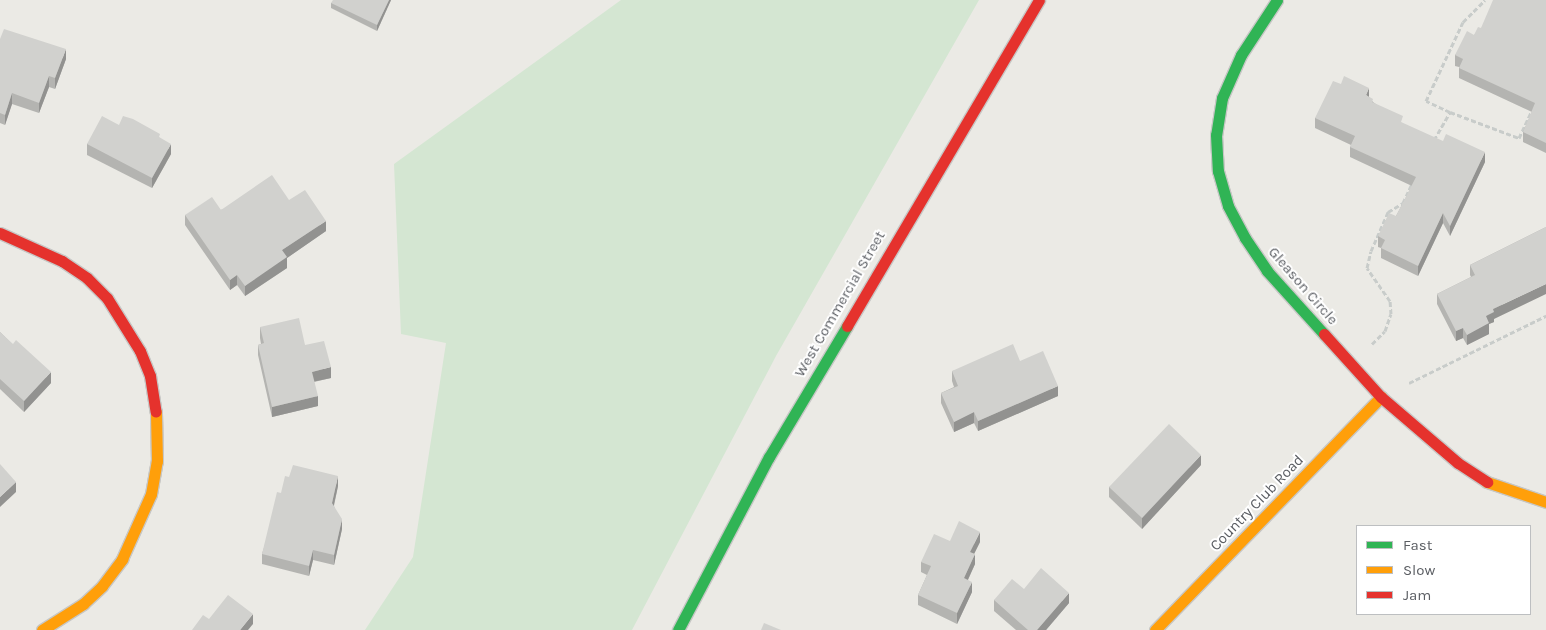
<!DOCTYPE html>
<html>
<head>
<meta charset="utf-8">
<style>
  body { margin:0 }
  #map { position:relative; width:1546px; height:630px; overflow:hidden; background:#ebeae5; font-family:Karla,sans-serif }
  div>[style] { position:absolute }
  .green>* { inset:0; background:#d4e6d2 }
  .path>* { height:3px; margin-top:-1.5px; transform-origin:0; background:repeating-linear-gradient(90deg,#c8ccca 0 5px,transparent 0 7.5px) }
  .roads { filter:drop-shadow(1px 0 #c7c7c5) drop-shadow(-1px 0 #c7c7c5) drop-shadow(0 1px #c7c7c5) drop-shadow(0 -1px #c7c7c5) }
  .fast>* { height:11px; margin:-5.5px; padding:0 5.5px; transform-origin:5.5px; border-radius:5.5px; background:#30b455 }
  .slow>* { height:11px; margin:-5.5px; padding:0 5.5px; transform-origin:5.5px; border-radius:5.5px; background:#ff9f0a }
  .jam>* { height:11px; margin:-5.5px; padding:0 5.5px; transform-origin:5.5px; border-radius:5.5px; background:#e5322d }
  .wall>* { inset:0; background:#b4b4b1 }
  .shaded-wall>* { inset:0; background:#929290 }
  .building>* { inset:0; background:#d1d1ce }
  span { translate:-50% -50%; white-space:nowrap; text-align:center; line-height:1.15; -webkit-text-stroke:4px #fff; paint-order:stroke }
  .street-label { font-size:15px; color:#5b5e63 }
  .legend { position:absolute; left:1356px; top:525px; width:175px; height:90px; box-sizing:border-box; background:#fff; border:1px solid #bdbfc1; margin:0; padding:6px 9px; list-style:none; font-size:15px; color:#5b5e63 }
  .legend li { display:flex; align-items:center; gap:10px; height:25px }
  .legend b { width:25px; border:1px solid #bdbfc1 }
</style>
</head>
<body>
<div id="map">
  <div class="green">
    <i style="clip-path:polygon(621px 0,979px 0,776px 356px,632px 630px,365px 630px,413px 557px,446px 343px,401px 334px,394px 164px)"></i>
  </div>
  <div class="path">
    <i style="left:1450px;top:112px;width:74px;rotate:20.6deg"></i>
    <i style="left:1519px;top:138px;width:33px;rotate:-65deg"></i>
    <i style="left:1434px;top:140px;width:32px;rotate:-60deg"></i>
    <i style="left:1450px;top:112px;width:26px;rotate:-155deg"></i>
    <i style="left:1426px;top:101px;width:87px;rotate:-64.9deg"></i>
    <i style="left:1463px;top:22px;width:31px;rotate:-45deg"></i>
    <i style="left:1372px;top:344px;width:18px;rotate:-45deg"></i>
    <i style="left:1385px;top:331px;width:18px;rotate:-71deg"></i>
    <i style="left:1391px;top:314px;width:13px;rotate:-94deg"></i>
    <i style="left:1390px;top:301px;width:40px;rotate:-124.9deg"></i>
    <i style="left:1367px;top:268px;width:17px;rotate:-77deg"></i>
    <i style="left:1371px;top:251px;width:43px;rotate:-66.4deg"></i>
    <i style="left:1388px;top:212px;width:17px;rotate:-31deg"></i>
    <i style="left:1403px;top:203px;width:21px;rotate:-65deg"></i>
    <i style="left:1409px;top:383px;width:153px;rotate:-26.1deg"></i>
  </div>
  <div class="roads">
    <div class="fast">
      <i style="left:1277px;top:0;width:66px;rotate:123.2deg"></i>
      <i style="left:1241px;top:55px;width:47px;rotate:113.8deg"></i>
      <i style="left:1222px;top:98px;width:37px;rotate:99deg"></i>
      <i style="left:1216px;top:135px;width:36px;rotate:87deg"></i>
      <i style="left:1218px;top:171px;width:36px;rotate:74deg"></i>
      <i style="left:1228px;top:206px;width:36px;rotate:62deg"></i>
      <i style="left:1245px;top:238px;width:40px;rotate:56deg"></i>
      <i style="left:1267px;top:271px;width:85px;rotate:47.9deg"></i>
      <i style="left:678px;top:630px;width:195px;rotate:-62.3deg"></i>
      <i style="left:769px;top:457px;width:152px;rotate:-59.2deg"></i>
    </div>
    <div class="slow">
      <i style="left:1487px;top:482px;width:62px;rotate:18.7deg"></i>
      <i style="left:42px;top:630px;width:49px;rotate:-32.4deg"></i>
      <i style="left:83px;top:604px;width:26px;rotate:-43deg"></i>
      <i style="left:102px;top:586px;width:34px;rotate:-53deg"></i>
      <i style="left:122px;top:559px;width:71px;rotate:-66deg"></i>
      <i style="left:151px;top:494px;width:34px;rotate:-80deg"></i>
      <i style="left:157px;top:461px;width:49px;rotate:-91.2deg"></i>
      <i style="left:1155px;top:630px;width:325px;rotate:-45.9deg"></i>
    </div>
    <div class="jam">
      <i style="left:0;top:233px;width:68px;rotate:24.3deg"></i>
      <i style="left:62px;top:261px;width:30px;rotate:34deg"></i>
      <i style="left:87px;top:278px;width:28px;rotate:45deg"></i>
      <i style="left:107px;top:298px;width:62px;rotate:58.1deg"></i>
      <i style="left:140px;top:351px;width:27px;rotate:68deg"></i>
      <i style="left:150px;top:376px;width:36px;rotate:81deg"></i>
      <i style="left:847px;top:326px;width:378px;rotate:-59.5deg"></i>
      <i style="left:1324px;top:334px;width:85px;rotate:47.9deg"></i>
      <i style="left:1381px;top:397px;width:101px;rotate:40.6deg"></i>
      <i style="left:1458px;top:463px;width:35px;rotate:33deg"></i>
    </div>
  </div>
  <div class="wall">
    <i style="clip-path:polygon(391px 0,377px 31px,331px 8px,331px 3px)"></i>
    <i style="clip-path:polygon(1546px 0,1546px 153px,1523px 142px,1523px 132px,1532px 112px,1459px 78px,1459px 67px,1455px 66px,1455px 55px,1481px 28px)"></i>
    <i style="clip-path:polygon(0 39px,66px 59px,55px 89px,49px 87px,39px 113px,12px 104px,5px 125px,0 123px)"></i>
    <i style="clip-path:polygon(1369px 97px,1373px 102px,1403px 124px,1485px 162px,1450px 236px,1443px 223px,1418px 276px,1381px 258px,1381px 248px,1378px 247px,1378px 236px,1396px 216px,1412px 186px,1350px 157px,1350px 147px,1351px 145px,1315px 128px,1315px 118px)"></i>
    <i style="clip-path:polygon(119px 125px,160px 138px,171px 154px,152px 188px,87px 155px,87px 144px)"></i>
    <i style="clip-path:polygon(289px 200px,326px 231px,287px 258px,287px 268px,245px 296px,237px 285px,230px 290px,185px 225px,185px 215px)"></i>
    <i style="clip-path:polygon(1546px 227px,1494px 319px,1494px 322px,1489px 324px,1489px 334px,1467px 345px,1463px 338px,1456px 341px,1437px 304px,1437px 294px,1471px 277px,1470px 275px,1470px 265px)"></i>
    <i style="clip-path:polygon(260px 327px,305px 345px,331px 378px,314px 382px,318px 406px,272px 417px,258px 355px,258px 345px,261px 344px,260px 338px)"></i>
    <i style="clip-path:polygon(0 332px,51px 383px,24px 412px,0 389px)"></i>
    <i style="clip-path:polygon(1020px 361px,1058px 396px,978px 431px,974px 423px,954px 432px,941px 403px,941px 393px,954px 387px,952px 381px,952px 371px)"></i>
    <i style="clip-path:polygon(1201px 465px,1142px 529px,1109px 497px,1109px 487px)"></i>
    <i style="clip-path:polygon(338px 486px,334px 506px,342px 529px,334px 565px,313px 560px,309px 576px,262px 564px,262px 554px,281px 493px)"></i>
    <i style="clip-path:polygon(980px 542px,974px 554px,975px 564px,968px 580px,972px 592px,957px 624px,918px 605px,918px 595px,927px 575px,921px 572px,921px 562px)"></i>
    <i style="clip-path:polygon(1024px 589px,1069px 603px,1046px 630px,1016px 630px,994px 611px,994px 600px)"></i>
  </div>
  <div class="shaded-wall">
    <i style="clip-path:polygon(389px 0,391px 0,377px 31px,377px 25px)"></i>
    <i style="clip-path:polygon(66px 49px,66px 59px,55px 89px,55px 78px)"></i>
    <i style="clip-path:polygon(49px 76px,49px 87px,39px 113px,39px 103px)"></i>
    <i style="clip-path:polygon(1369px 88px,1369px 98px,1366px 95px)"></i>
    <i style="clip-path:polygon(12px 93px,12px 104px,5px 125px,5px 115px)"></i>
    <i style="clip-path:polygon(171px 144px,171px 154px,152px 188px,152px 178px)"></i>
    <i style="clip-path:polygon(1485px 152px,1485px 162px,1450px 236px,1450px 226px)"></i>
    <i style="clip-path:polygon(1443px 213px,1443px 223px,1418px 276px,1418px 266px)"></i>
    <i style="clip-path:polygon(326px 221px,326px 231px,287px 258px,287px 268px,245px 296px,245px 286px,282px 250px)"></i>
    <i style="clip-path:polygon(237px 275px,237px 285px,230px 290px,230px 280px)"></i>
    <i style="clip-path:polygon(1546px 284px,1546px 294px,1494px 319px,1494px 322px,1489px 324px,1489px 334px,1467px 345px,1467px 335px,1493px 309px)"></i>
    <i style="clip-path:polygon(1463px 328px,1463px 338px,1456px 341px,1456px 331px)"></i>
    <i style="clip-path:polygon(331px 367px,331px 378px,312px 382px,312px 372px)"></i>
    <i style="clip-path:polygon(51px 372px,51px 383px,24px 412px,24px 401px)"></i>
    <i style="clip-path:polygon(1058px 386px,1058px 396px,978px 431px,978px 421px)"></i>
    <i style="clip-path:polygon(318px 396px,318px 406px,272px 417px,272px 407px)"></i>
    <i style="clip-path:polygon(974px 412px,974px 423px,954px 432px,954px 422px)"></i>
    <i style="clip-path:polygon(1201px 455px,1201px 465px,1142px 529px,1142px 518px)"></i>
    <i style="clip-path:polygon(338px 476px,338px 486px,332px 513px,332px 503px)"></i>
    <i style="clip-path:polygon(16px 482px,16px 492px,0 507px,0 497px)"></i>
    <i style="clip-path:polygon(342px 519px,342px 529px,334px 565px,334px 555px)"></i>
    <i style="clip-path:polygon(980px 532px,980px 542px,970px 562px,970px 552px)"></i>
    <i style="clip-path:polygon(313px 550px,313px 560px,309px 576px,309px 566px)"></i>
    <i style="clip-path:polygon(975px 554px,975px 564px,964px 588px,964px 578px)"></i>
    <i style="clip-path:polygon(972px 582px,972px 592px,957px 624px,957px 613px)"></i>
    <i style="clip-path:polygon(1069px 593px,1069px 603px,1046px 630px,1037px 630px)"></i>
    <i style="clip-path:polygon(253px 614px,253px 624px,248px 630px,240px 630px)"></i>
  </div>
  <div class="building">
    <i style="clip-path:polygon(333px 0,389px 0,377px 25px,331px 3px)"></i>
    <i style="clip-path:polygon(1493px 0,1546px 0,1546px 143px,1523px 132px,1535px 103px,1459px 68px,1463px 59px,1455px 55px,1467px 31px,1474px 35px,1478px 27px,1481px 28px)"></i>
    <i style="clip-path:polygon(4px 29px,66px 49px,55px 78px,49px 76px,39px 103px,12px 93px,5px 115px,0 113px,0 39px)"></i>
    <i style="clip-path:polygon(1344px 76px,1369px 88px,1366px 95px,1373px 99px,1372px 102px,1403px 116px,1401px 122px,1443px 141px,1446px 134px,1485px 152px,1450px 226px,1443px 213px,1418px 266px,1381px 248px,1385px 240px,1378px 236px,1389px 213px,1396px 216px,1416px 177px,1350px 147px,1355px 136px,1315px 118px,1333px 81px,1341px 84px)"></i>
    <i style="clip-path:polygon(102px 116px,119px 125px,123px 116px,133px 119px,160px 134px,159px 137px,171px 144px,152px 178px,87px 144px)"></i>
    <i style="clip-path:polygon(272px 175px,289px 200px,305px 190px,326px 221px,282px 250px,287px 257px,245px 286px,237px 275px,230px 280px,185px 215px,212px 197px,221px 210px)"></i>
    <i style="clip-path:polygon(1546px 227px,1546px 284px,1493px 309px,1494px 312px,1486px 316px,1489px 323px,1467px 335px,1463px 328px,1456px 331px,1437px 294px,1475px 275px,1470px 265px)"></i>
    <i style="clip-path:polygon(299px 318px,305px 345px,324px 341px,331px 367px,312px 372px,318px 396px,272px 407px,258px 345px,264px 343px,260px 327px)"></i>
    <i style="clip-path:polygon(0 332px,13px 344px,16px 340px,51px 372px,24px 401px,0 379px)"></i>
    <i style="clip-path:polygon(1013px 344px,1020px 361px,1043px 351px,1058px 386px,978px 421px,974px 412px,954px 422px,941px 393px,958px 386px,952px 371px)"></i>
    <i style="clip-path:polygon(1169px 424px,1201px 455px,1142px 518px,1109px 487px)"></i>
    <i style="clip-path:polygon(0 464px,16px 482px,0 497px)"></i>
    <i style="clip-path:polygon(293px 465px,338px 476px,332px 503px,342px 519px,334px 555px,313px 550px,309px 566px,262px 554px,277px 492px,281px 493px,285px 476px,289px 477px)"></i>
    <i style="clip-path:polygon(959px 521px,980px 532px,970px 552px,975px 554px,964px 578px,972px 582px,957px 613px,918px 595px,931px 566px,921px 562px,934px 534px,950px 541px)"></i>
    <i style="clip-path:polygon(1041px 568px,1069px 593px,1037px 630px,1028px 630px,994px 600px,1012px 579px,1024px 589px)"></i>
    <i style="clip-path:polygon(228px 595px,253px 614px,240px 630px,192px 630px,203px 615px,209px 619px)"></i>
    <i style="clip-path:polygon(764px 623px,781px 630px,761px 630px)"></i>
  </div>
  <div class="street-label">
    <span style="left:1303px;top:286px;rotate:49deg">Gleason Circle</span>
    <span style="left:840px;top:304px;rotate:-60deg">West Commercial Street</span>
    <span style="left:1257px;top:503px;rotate:-46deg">Country Club Road</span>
  </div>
  <ul class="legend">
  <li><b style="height:6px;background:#30b455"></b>Fast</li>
  <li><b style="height:6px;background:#ff9f0a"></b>Slow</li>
  <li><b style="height:6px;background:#e5322d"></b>Jam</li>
  </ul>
</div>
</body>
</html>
